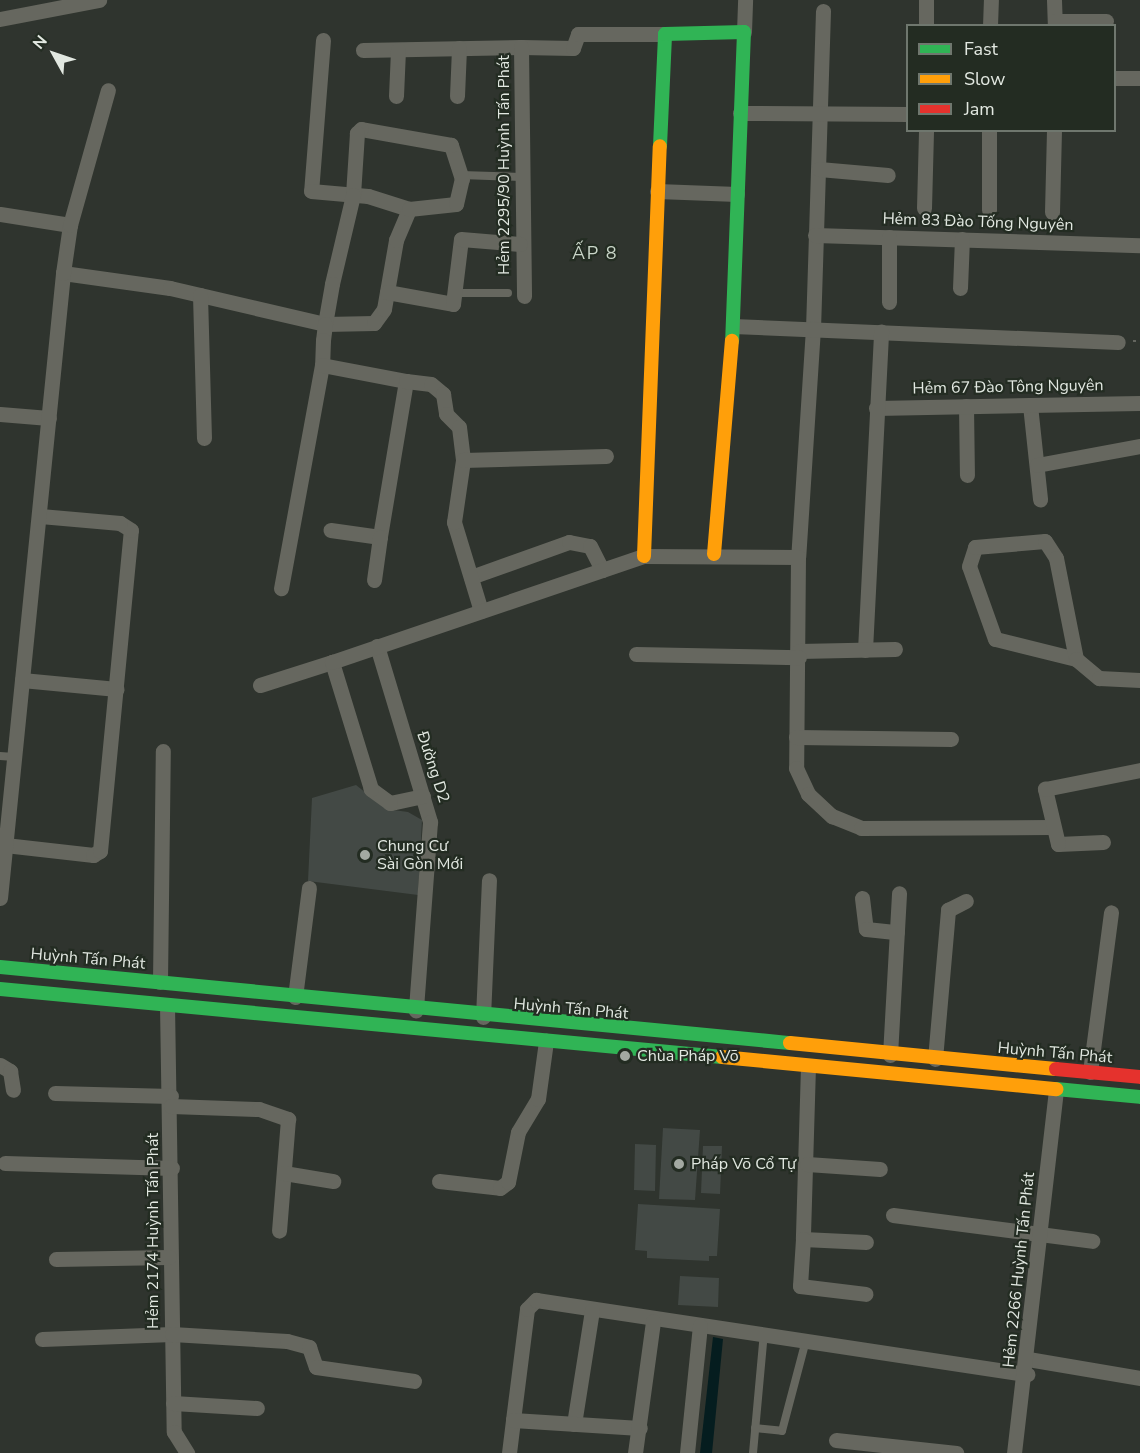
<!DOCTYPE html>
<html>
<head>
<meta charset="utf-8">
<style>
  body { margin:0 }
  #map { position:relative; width:1140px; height:1453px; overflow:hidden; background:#2f342e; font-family:"Nunito Sans",sans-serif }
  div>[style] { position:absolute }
  .water>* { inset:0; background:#051d1f }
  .building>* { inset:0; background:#434945 }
  .path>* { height:2px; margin-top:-1px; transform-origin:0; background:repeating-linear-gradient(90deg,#63655e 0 3px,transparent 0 7.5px) }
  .lane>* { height:8px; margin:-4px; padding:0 4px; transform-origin:4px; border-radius:4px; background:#66675f }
  .street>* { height:15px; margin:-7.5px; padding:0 7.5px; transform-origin:7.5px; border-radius:7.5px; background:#66675f }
  .fast>* { height:14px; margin:-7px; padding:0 7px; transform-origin:7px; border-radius:7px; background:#30b455 }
  .slow>* { height:14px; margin:-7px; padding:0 7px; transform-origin:7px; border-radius:7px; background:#ff9f0a }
  .jam>* { height:14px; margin:-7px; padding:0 7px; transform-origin:7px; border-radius:7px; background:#e5322d }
  .dots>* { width:16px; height:16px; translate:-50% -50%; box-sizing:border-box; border:3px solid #232c22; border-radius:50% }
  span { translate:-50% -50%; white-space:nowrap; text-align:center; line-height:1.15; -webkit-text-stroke:4.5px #232c22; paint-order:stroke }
  .street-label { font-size:16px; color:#e2e8e1 }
  .poi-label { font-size:16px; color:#e2e8e1 }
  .left { translate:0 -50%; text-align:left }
  .neighbourhood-label { font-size:18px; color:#cad6c9; letter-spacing:1.5px }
  .legend { position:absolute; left:906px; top:24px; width:210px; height:108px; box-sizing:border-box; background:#232c22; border:2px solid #6f776e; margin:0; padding:8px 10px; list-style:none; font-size:18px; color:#e2e8e1 }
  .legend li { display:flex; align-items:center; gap:12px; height:30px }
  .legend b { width:30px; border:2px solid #6f776e }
  .north { position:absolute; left:24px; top:24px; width:60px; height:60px; -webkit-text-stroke:4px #232c22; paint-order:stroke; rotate:310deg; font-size:16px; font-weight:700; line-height:24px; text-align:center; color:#e2e8e1 }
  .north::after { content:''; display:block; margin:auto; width:21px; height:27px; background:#e2e8e1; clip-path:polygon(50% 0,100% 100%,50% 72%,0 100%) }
</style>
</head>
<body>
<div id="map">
  <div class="water">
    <i style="clip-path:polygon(713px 1337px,723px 1339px,712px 1453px,700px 1453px)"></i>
  </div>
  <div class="building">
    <i style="clip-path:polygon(356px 785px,386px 809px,408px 812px,422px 820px,418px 895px,308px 881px,312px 798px)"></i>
    <i style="clip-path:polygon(663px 1128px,700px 1130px,695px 1200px,659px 1199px)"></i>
    <i style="clip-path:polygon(635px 1144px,656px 1145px,655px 1191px,634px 1190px)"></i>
    <i style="clip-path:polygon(703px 1146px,722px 1146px,720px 1194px,701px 1193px)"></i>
    <i style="clip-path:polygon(638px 1204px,720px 1209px,717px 1256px,709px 1256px,709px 1261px,647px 1258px,647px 1251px,635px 1250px)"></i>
    <i style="clip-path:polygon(680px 1276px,719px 1278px,718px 1307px,678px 1305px)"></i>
  </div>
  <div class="path">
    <i style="left:1133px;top:341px;width:7px"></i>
  </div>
  <div class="lane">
    <i style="left:461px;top:175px;width:59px;rotate:1.9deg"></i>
    <i style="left:454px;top:293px;width:54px"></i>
    <i style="left:0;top:756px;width:14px;rotate:4deg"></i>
    <i style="left:755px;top:1428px;width:27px;rotate:6deg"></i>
    <i style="left:782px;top:1431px;width:94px;rotate:-75.2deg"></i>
    <i style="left:753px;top:1453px;width:121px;rotate:-84.8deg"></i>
  </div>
  <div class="street">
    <i style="left:926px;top:0;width:26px;rotate:90deg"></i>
    <i style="left:1054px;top:0;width:26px;rotate:88deg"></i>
    <i style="left:823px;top:11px;width:317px;rotate:91.8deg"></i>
    <i style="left:813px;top:328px;width:229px;rotate:93.7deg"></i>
    <i style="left:798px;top:557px;width:211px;rotate:90.5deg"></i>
    <i style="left:796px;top:768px;width:29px;rotate:65deg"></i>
    <i style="left:808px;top:794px;width:33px;rotate:43deg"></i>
    <i style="left:832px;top:816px;width:31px;rotate:22deg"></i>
    <i style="left:861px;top:828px;width:190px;rotate:-0.3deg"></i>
    <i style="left:0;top:19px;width:101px;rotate:-10.9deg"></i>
    <i style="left:1055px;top:21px;width:51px"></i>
    <i style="left:990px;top:26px;width:26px;rotate:-88deg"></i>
    <i style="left:744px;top:32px;width:32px;rotate:-88deg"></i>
    <i style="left:323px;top:40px;width:151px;rotate:94.5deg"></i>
    <i style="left:311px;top:191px;width:57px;rotate:5deg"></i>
    <i style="left:368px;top:196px;width:43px;rotate:17.6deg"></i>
    <i style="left:521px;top:47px;width:52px;rotate:1.1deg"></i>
    <i style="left:573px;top:48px;width:15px;rotate:-70deg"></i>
    <i style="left:578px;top:34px;width:87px"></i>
    <i style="left:363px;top:50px;width:158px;rotate:-1.1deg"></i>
    <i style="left:521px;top:47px;width:249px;rotate:89.3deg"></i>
    <i style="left:1114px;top:78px;width:26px"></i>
    <i style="left:396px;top:96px;width:46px;rotate:-87.5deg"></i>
    <i style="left:457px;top:96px;width:48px;rotate:-87.6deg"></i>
    <i style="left:740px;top:113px;width:168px;rotate:0.3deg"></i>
    <i style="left:989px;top:130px;width:80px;rotate:90deg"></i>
    <i style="left:819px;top:169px;width:69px;rotate:5deg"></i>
    <i style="left:657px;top:191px;width:80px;rotate:2.1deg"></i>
    <i style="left:924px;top:208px;width:78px;rotate:-88.5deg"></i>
    <i style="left:1052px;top:212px;width:82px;rotate:-88.6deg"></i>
    <i style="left:0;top:214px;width:71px;rotate:8.9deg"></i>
    <i style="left:815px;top:235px;width:325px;rotate:1.8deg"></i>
    <i style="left:889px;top:237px;width:65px;rotate:90deg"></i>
    <i style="left:63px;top:273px;width:108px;rotate:8deg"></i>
    <i style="left:170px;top:288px;width:159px;rotate:13.1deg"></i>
    <i style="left:325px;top:324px;width:49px;rotate:-1.2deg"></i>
    <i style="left:374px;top:323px;width:17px;rotate:-54deg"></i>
    <i style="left:384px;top:309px;width:70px;rotate:-80.1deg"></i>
    <i style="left:396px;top:240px;width:34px;rotate:-67deg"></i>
    <i style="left:409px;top:209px;width:47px;rotate:-6.1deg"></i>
    <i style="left:456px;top:204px;width:26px;rotate:-77deg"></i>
    <i style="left:462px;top:179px;width:36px;rotate:-108deg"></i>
    <i style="left:451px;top:145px;width:91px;rotate:-169.9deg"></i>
    <i style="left:361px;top:129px;width:6px;rotate:135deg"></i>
    <i style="left:357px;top:133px;width:62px;rotate:93.7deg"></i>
    <i style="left:353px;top:195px;width:91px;rotate:103.3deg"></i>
    <i style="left:332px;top:284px;width:41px;rotate:99.9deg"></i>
    <i style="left:325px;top:324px;width:16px;rotate:97deg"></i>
    <i style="left:323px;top:340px;width:25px;rotate:92deg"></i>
    <i style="left:322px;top:365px;width:227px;rotate:100.4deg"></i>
    <i style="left:960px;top:288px;width:49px;rotate:-87.7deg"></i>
    <i style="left:387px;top:292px;width:67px;rotate:10.3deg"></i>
    <i style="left:453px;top:304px;width:65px;rotate:-83deg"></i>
    <i style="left:461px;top:239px;width:59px;rotate:4.8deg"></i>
    <i style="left:200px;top:295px;width:143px;rotate:88.4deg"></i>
    <i style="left:733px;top:326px;width:385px;rotate:2.4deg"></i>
    <i style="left:322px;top:365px;width:86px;rotate:10.8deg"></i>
    <i style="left:406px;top:381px;width:158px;rotate:99.5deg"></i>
    <i style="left:380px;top:537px;width:50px;rotate:-172deg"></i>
    <i style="left:406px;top:381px;width:25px;rotate:7deg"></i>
    <i style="left:431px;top:384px;width:16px;rotate:40deg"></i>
    <i style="left:443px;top:394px;width:20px;rotate:81deg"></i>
    <i style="left:446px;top:414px;width:18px;rotate:45deg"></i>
    <i style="left:459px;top:427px;width:33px;rotate:83deg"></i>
    <i style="left:1030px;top:405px;width:95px;rotate:83.9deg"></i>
    <i style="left:966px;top:406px;width:69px;rotate:89.2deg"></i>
    <i style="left:876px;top:408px;width:264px;rotate:-1.1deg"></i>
    <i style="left:0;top:414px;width:49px;rotate:4.7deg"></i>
    <i style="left:1037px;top:465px;width:105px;rotate:-10.5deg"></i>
    <i style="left:471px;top:577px;width:104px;rotate:-19.7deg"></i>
    <i style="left:569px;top:542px;width:21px;rotate:11deg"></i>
    <i style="left:590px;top:546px;width:27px;rotate:63deg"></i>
    <i style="left:374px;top:580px;width:43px;rotate:-82.1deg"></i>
    <i style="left:481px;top:611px;width:93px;rotate:-106.9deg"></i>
    <i style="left:454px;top:522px;width:63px;rotate:-81.7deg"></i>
    <i style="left:463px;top:460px;width:143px;rotate:-1.6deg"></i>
    <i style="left:377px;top:646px;width:184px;rotate:73.2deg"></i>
    <i style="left:430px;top:822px;width:189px;rotate:94.3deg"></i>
    <i style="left:865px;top:650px;width:319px;rotate:-87.1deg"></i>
    <i style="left:799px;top:651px;width:96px;rotate:-1.2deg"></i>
    <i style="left:636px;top:654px;width:163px;rotate:1.1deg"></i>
    <i style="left:1076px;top:659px;width:83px;rotate:-166.1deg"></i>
    <i style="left:995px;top:639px;width:77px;rotate:-109.6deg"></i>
    <i style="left:969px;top:566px;width:20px;rotate:-72deg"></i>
    <i style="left:975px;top:547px;width:70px;rotate:-4.9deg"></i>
    <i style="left:1045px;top:541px;width:20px;rotate:57deg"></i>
    <i style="left:1056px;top:558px;width:103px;rotate:78.8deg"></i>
    <i style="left:1076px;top:659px;width:30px;rotate:40deg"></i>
    <i style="left:1099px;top:678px;width:41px;rotate:2.8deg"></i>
    <i style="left:22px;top:680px;width:95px;rotate:5.4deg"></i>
    <i style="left:260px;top:685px;width:76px;rotate:-17.7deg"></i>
    <i style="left:796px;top:737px;width:155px;rotate:0.7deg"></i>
    <i style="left:423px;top:796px;width:34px;rotate:168deg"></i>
    <i style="left:390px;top:803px;width:24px;rotate:-144deg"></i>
    <i style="left:371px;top:789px;width:133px;rotate:-107.1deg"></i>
    <i style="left:332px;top:662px;width:330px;rotate:-18.8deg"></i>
    <i style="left:644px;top:556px;width:154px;rotate:0.4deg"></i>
    <i style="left:1103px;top:842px;width:45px;rotate:177.5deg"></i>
    <i style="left:1058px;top:844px;width:57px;rotate:-103.3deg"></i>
    <i style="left:1045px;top:789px;width:97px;rotate:-11.3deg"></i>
    <i style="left:5px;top:845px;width:89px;rotate:6.5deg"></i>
    <i style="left:93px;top:855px;width:8px;rotate:-30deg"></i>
    <i style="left:100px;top:851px;width:322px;rotate:-84.5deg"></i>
    <i style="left:131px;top:530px;width:13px;rotate:-148deg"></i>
    <i style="left:120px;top:523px;width:80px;rotate:-175deg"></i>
    <i style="left:0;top:898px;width:628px;rotate:-84.24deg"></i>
    <i style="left:63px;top:273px;width:49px;rotate:-81.7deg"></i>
    <i style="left:70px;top:225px;width:140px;rotate:-74.3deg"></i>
    <i style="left:862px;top:898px;width:31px;rotate:83deg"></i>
    <i style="left:866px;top:929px;width:31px;rotate:6deg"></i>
    <i style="left:160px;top:982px;width:231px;rotate:-89.3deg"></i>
    <i style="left:295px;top:997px;width:110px;rotate:-82.7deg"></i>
    <i style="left:167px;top:1005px;width:427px;rotate:89.1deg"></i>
    <i style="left:174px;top:1432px;width:25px;rotate:58deg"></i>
    <i style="left:483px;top:1017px;width:137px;rotate:-87.5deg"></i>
    <i style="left:890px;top:1055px;width:162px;rotate:-86.8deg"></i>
    <i style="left:935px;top:1059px;width:150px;rotate:-85deg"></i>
    <i style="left:948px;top:910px;width:20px;rotate:-27deg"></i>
    <i style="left:0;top:1065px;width:12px;rotate:31deg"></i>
    <i style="left:10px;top:1071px;width:19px;rotate:81deg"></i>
    <i style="left:808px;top:1066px;width:173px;rotate:91.7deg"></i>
    <i style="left:803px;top:1239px;width:63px;rotate:2.7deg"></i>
    <i style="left:1090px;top:1072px;width:161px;rotate:-82.5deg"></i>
    <i style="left:55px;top:1093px;width:116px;rotate:1.5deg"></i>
    <i style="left:171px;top:1106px;width:88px;rotate:2deg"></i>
    <i style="left:259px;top:1109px;width:31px;rotate:19deg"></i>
    <i style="left:288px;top:1119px;width:112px;rotate:94.6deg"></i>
    <i style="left:5px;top:1163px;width:167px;rotate:1.7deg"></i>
    <i style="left:807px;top:1164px;width:73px;rotate:3.9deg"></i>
    <i style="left:284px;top:1173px;width:50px;rotate:9.3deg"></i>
    <i style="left:439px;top:1181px;width:61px;rotate:6.5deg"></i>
    <i style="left:500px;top:1188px;width:10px;rotate:-37deg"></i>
    <i style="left:508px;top:1182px;width:51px;rotate:-78.7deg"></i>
    <i style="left:518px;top:1132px;width:39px;rotate:-59deg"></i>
    <i style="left:538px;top:1099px;width:59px;rotate:-82.1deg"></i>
    <i style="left:893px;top:1215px;width:201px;rotate:7.4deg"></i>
    <i style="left:803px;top:1239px;width:47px;rotate:93.7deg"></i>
    <i style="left:800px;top:1286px;width:66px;rotate:6.9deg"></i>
    <i style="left:56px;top:1259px;width:113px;rotate:-1deg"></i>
    <i style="left:42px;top:1339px;width:130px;rotate:-2.2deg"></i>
    <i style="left:172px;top:1334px;width:115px;rotate:3.5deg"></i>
    <i style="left:287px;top:1341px;width:23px;rotate:15deg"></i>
    <i style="left:309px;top:1347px;width:21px;rotate:71deg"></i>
    <i style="left:316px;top:1367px;width:99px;rotate:8.1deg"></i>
    <i style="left:1028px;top:1359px;width:114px;rotate:9.6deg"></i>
    <i style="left:173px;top:1403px;width:84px;rotate:3.4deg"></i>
    <i style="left:513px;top:1420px;width:112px;rotate:-82.8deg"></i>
    <i style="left:527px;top:1309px;width:13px;rotate:-45deg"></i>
    <i style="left:536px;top:1300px;width:497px;rotate:8.6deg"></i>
    <i style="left:574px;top:1424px;width:115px;rotate:-81deg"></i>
    <i style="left:836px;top:1440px;width:121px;rotate:6.2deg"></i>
    <i style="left:509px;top:1453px;width:33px;rotate:-83deg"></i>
    <i style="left:513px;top:1420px;width:127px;rotate:3.6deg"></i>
    <i style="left:635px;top:1453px;width:133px;rotate:-82.2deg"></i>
    <i style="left:687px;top:1453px;width:128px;rotate:-84.2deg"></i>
    <i style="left:1014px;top:1453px;width:365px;rotate:-83.4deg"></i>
  </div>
  <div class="fast">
    <i style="left:660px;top:146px;width:112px;rotate:-87.4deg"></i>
    <i style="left:665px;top:34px;width:79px;rotate:-1.5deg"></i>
    <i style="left:744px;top:32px;width:309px;rotate:92.2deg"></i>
    <i style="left:0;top:967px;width:794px;rotate:5.5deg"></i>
    <i style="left:0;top:989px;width:725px;rotate:5.38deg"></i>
    <i style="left:1056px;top:1089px;width:84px;rotate:5.4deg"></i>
  </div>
  <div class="slow">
    <i style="left:714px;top:554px;width:214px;rotate:-85.2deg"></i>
    <i style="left:644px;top:556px;width:410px;rotate:-87.8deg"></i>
    <i style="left:790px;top:1043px;width:267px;rotate:5.6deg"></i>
    <i style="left:722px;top:1057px;width:336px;rotate:5.5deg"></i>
  </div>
  <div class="jam">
    <i style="left:1056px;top:1069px;width:84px;rotate:5.4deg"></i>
  </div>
  <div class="dots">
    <i style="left:365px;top:855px;background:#a3a9a2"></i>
    <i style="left:625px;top:1056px;background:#a3a9a2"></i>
    <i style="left:679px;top:1164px;background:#a3a9a2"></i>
  </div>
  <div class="street-label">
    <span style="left:504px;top:165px;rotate:-90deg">Hẻm 2295/90 Huỳnh Tấn Phát</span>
    <span style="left:978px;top:222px;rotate:2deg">Hẻm 83 Đào Tống Nguyên</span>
    <span style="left:1008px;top:387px;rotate:-1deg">Hẻm 67 Đào Tông Nguyên</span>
    <span style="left:433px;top:767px;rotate:72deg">Đường D2</span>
    <span style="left:88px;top:959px;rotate:5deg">Huỳnh Tấn Phát</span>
    <span style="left:571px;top:1009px;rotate:5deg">Huỳnh Tấn Phát</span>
    <span style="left:1055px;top:1053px;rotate:5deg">Huỳnh Tấn Phát</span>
    <span style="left:153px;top:1231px;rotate:-90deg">Hẻm 2174 Huỳnh Tấn Phát</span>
    <span style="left:1019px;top:1270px;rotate:-84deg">Hẻm 2266 Huỳnh Tấn Phát</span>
  </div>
  <div class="poi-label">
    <span class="left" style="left:377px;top:855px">Chung Cư<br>Sài Gòn Mới</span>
    <span class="left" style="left:637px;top:1056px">Chùa Pháp Võ</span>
    <span class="left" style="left:691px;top:1164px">Pháp Võ Cổ Tự</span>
  </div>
  <div class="neighbourhood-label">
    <span style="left:595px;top:253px">ẤP 8</span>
  </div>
  <ul class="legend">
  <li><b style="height:8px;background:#30b455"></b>Fast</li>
  <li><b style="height:8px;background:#ff9f0a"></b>Slow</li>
  <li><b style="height:8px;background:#e5322d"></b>Jam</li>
  </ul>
  <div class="north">N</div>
</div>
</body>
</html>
